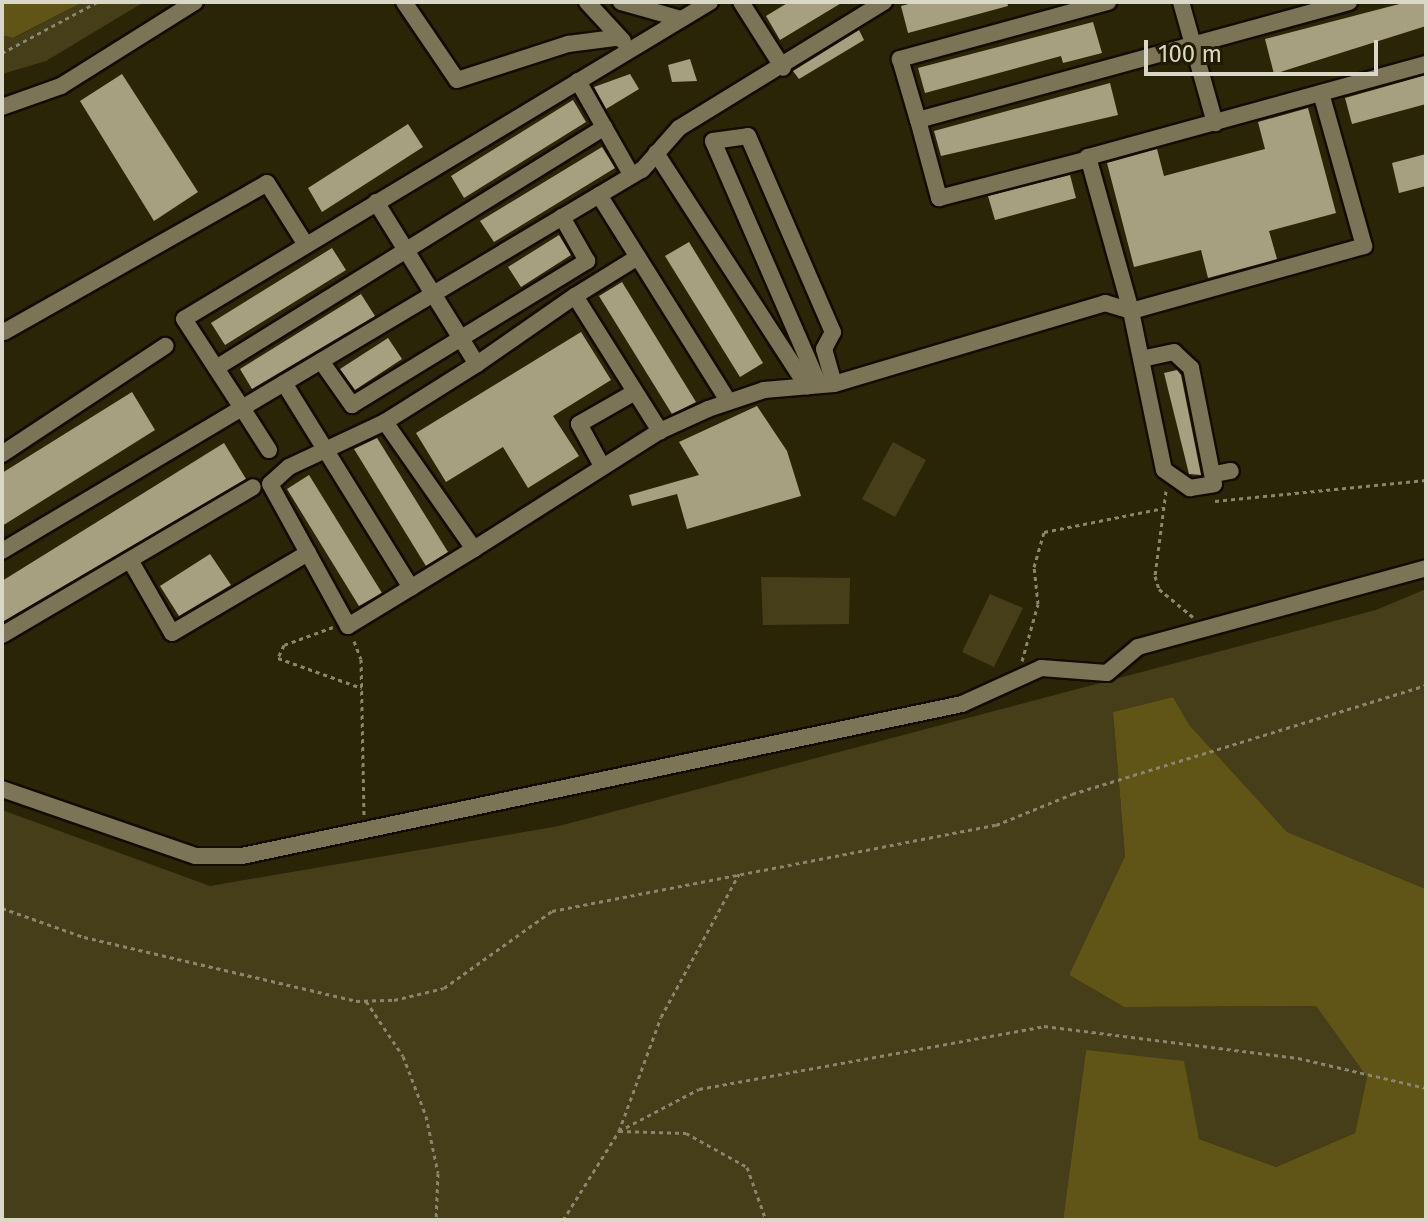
<!DOCTYPE html>
<html>
<head>
<meta charset="utf-8">
<style>
  body { margin:0 }
  #map { position:relative; width:1428px; height:1222px; overflow:hidden; background:#2b2507; font-family:"Fira Sans",sans-serif }
  div>[style] { position:absolute }
  .green>* { inset:0; background:#463e18 }
  .forest>* { inset:0; background:#605417 }
  .building>* { inset:0; background:#a7a080 }
  .path>* { height:3px; margin-top:-1.5px; transform-origin:0; background:repeating-linear-gradient(90deg,#8a856e 0 4px,transparent 0 8px) }
  .roads { filter:drop-shadow(2px 0 #130d00) drop-shadow(-2px 0 #130d00) drop-shadow(0 2px #130d00) drop-shadow(0 -2px #130d00) }
  .minor>* { height:16px; margin:-8px; padding:0 8px; transform-origin:8px; border-radius:8px; background:#7b7456 }
  span { translate:-50% -50%; white-space:nowrap; text-align:center; line-height:1.15; -webkit-text-stroke:8px #211b00; paint-order:stroke }
  .frame { position:absolute; inset:0; border:4px solid #dad7c6; pointer-events:none }
  .scale { position:absolute; left:1144px; top:40px; width:234px; height:36px; box-sizing:border-box; border:4px solid #dad7c6; border-top:0; padding-left:10px; font-size:24px; line-height:28px; white-space:nowrap; color:#dad7c6; -webkit-text-stroke:6px #211b00; paint-order:stroke }
</style>
</head>
<body>
<div id="map">
  <div class="green">
    <i style="clip-path:polygon(83px 2px,144px 2px,46px 61px,2px 74px,2px 35px,14px 38px)"></i>
    <i style="clip-path:polygon(893px 442px,926px 460px,895px 517px,862px 499px)"></i>
    <i style="clip-path:polygon(761px 577px,850px 578px,849px 624px,763px 625px)"></i>
    <i style="clip-path:polygon(1426px 589px,1426px 889px,1287px 832px,1188px 725px,1173px 697px,1113px 712px,1125px 856px,1069px 975px,1124px 1007px,1316px 1006px,1367px 1077px,1355px 1133px,1276px 1167px,1199px 1139px,1086px 1050px,1063px 1220px,2px 1220px,2px 810px,210px 886px,559px 826px,1376px 610px)"></i>
    <i style="clip-path:polygon(990px 594px,1023px 608px,994px 667px,962px 652px)"></i>
  </div>
  <div class="forest">
    <i style="clip-path:polygon(2px 2px,83px 2px,13px 38px,2px 35px)"></i>
    <i style="clip-path:polygon(1173px 697px,1189px 725px,1287px 832px,1426px 889px,1426px 1220px,1063px 1220px,1086px 1050px,1184px 1061px,1199px 1139px,1276px 1167px,1355px 1133px,1367px 1077px,1316px 1006px,1124px 1007px,1069px 975px,1125px 856px,1113px 712px)"></i>
  </div>
  <div class="building">
    <i style="clip-path:polygon(789px 2px,843px 2px,780px 40px,766px 16px)"></i>
    <i style="clip-path:polygon(916px 2px,1007px 2px,1008px 6px,908px 33px,901px 6px)"></i>
    <i style="clip-path:polygon(1407px 2px,1426px 2px,1426px 26px,1274px 74px,1265px 39px)"></i>
    <i style="clip-path:polygon(1093px 22px,1102px 53px,1063px 63px,1061px 56px,925px 93px,918px 68px)"></i>
    <i style="clip-path:polygon(859px 30px,864px 40px,799px 79px,793px 71px)"></i>
    <i style="clip-path:polygon(690px 59px,697px 81px,672px 82px,668px 65px)"></i>
    <i style="clip-path:polygon(122px 74px,198px 192px,154px 221px,80px 101px)"></i>
    <i style="clip-path:polygon(630px 74px,639px 89px,606px 109px,594px 87px)"></i>
    <i style="clip-path:polygon(1426px 75px,1426px 104px,1352px 124px,1345px 98px)"></i>
    <i style="clip-path:polygon(1110px 83px,1118px 115px,941px 156px,934px 131px)"></i>
    <i style="clip-path:polygon(573px 100px,586px 122px,464px 198px,451px 176px)"></i>
    <i style="clip-path:polygon(1308px 108px,1336px 213px,1269px 231px,1277px 259px,1208px 278px,1201px 250px,1134px 267px,1107px 163px,1157px 149px,1164px 176px,1265px 149px,1258px 122px)"></i>
    <i style="clip-path:polygon(408px 124px,423px 147px,322px 212px,308px 188px)"></i>
    <i style="clip-path:polygon(602px 147px,615px 168px,494px 242px,480px 221px)"></i>
    <i style="clip-path:polygon(1426px 154px,1426px 186px,1399px 193px,1392px 163px)"></i>
    <i style="clip-path:polygon(1070px 175px,1076px 198px,995px 220px,988px 196px)"></i>
    <i style="clip-path:polygon(559px 235px,571px 255px,521px 287px,508px 267px)"></i>
    <i style="clip-path:polygon(689px 242px,763px 363px,740px 377px,665px 256px)"></i>
    <i style="clip-path:polygon(332px 248px,346px 270px,225px 345px,211px 323px)"></i>
    <i style="clip-path:polygon(622px 282px,696px 402px,672px 414px,599px 296px)"></i>
    <i style="clip-path:polygon(361px 294px,375px 316px,252px 389px,240px 369px)"></i>
    <i style="clip-path:polygon(581px 332px,611px 380px,553px 416px,579px 456px,528px 488px,503px 447px,446px 482px,416px 433px)"></i>
    <i style="clip-path:polygon(388px 338px,402px 359px,355px 390px,340px 369px)"></i>
    <i style="clip-path:polygon(1177px 370px,1181px 375px,1201px 475px,1189px 474px,1164px 373px)"></i>
    <i style="clip-path:polygon(132px 392px,155px 430px,2px 526px,2px 473px)"></i>
    <i style="clip-path:polygon(757px 406px,787px 451px,801px 496px,687px 529px,677px 494px,632px 506px,629px 495px,699px 475px,679px 442px)"></i>
    <i style="clip-path:polygon(377px 438px,448px 552px,426px 566px,354px 449px)"></i>
    <i style="clip-path:polygon(224px 443px,246px 479px,4px 621px,2px 581px)"></i>
    <i style="clip-path:polygon(309px 475px,382px 593px,359px 606px,287px 489px)"></i>
    <i style="clip-path:polygon(210px 554px,231px 585px,179px 616px,160px 586px)"></i>
  </div>
  <div class="path">
    <i style="left:2px;top:53px;width:108px;rotate:-28.2deg"></i>
    <i style="left:1166px;top:491px;width:86px;rotate:97.4deg"></i>
    <i style="left:1155px;top:576px;width:14px;rotate:73deg"></i>
    <i style="left:1159px;top:589px;width:44px;rotate:39.5deg"></i>
    <i style="left:1215px;top:501px;width:212px;rotate:-5.7deg"></i>
    <i style="left:333px;top:627px;width:52px;rotate:159.8deg"></i>
    <i style="left:284px;top:645px;width:14px;rotate:115deg"></i>
    <i style="left:278px;top:658px;width:89px;rotate:19.7deg"></i>
    <i style="left:354px;top:641px;width:19px;rotate:69deg"></i>
    <i style="left:361px;top:659px;width:157px;rotate:88.9deg"></i>
    <i style="left:1022px;top:661px;width:59px;rotate:-74.3deg"></i>
    <i style="left:1038px;top:604px;width:37px;rotate:-96deg"></i>
    <i style="left:1034px;top:567px;width:36px;rotate:-74deg"></i>
    <i style="left:1044px;top:532px;width:122px;rotate:-11.3deg"></i>
    <i style="left:2px;top:908px;width:87px;rotate:19.5deg"></i>
    <i style="left:84px;top:937px;width:279px;rotate:13.2deg"></i>
    <i style="left:356px;top:1001px;width:38px;rotate:-2deg"></i>
    <i style="left:394px;top:1000px;width:51px;rotate:-13.5deg"></i>
    <i style="left:444px;top:988px;width:133px;rotate:-35.5deg"></i>
    <i style="left:552px;top:911px;width:452px;rotate:-11deg"></i>
    <i style="left:996px;top:825px;width:82px;rotate:-22.2deg"></i>
    <i style="left:1072px;top:794px;width:370px;rotate:-17.1deg"></i>
    <i style="left:366px;top:1001px;width:66px;rotate:56.1deg"></i>
    <i style="left:403px;top:1056px;width:64px;rotate:69deg"></i>
    <i style="left:426px;top:1116px;width:58px;rotate:78.1deg"></i>
    <i style="left:438px;top:1173px;width:47px;rotate:92.4deg"></i>
    <i style="left:619px;top:1131px;width:90px;rotate:-27.7deg"></i>
    <i style="left:699px;top:1089px;width:351px;rotate:-10.3deg"></i>
    <i style="left:1044px;top:1026px;width:256px;rotate:7.2deg"></i>
    <i style="left:1298px;top:1058px;width:131px;rotate:13.2deg"></i>
    <i style="left:619px;top:1131px;width:121px;rotate:-69.8deg"></i>
    <i style="left:661px;top:1017px;width:163px;rotate:-61.4deg"></i>
    <i style="left:563px;top:1220px;width:105px;rotate:-57.8deg"></i>
    <i style="left:619px;top:1131px;width:67px;rotate:1.7deg"></i>
    <i style="left:686px;top:1133px;width:70px;rotate:29.1deg"></i>
    <i style="left:747px;top:1167px;width:56px;rotate:70.3deg"></i>
  </div>
  <div class="roads">
    <div class="minor">
      <i style="left:404px;top:2px;width:94px;rotate:55.8deg"></i>
      <i style="left:457px;top:80px;width:117px;rotate:-18deg"></i>
      <i style="left:568px;top:44px;width:47px;rotate:-7.3deg"></i>
      <i style="left:587px;top:2px;width:53px;rotate:47.3deg"></i>
      <i style="left:621px;top:2px;width:62px;rotate:15.8deg"></i>
      <i style="left:710px;top:2px;width:614px;rotate:148.92deg"></i>
      <i style="left:184px;top:319px;width:106px;rotate:56.9deg"></i>
      <i style="left:242px;top:408px;width:465px;rotate:-30.8deg"></i>
      <i style="left:642px;top:170px;width:56px;rotate:-48.6deg"></i>
      <i style="left:679px;top:128px;width:241px;rotate:-31.6deg"></i>
      <i style="left:741px;top:2px;width:78px;rotate:57.5deg"></i>
      <i style="left:1108px;top:2px;width:216px;rotate:164.7deg"></i>
      <i style="left:900px;top:59px;width:64px;rotate:73.6deg"></i>
      <i style="left:918px;top:120px;width:447px;rotate:-15.3deg"></i>
      <i style="left:1181px;top:2px;width:126px;rotate:74.3deg"></i>
      <i style="left:578px;top:81px;width:53px;rotate:60.5deg"></i>
      <i style="left:1321px;top:93px;width:159px;rotate:74.3deg"></i>
      <i style="left:1364px;top:246px;width:242px;rotate:164.4deg"></i>
      <i style="left:1131px;top:311px;width:160px;rotate:-105.6deg"></i>
      <i style="left:1088px;top:157px;width:351px;rotate:-15.4deg"></i>
      <i style="left:2px;top:107px;width:63px;rotate:-19.6deg"></i>
      <i style="left:61px;top:86px;width:158px;rotate:-32.1deg"></i>
      <i style="left:918px;top:120px;width:81px;rotate:74.9deg"></i>
      <i style="left:939px;top:198px;width:155px;rotate:-14.6deg"></i>
      <i style="left:656px;top:153px;width:278px;rotate:57.1deg"></i>
      <i style="left:599px;top:195px;width:244px;rotate:57.9deg"></i>
      <i style="left:376px;top:202px;width:191px;rotate:58.1deg"></i>
      <i style="left:477px;top:364px;width:109px;rotate:147.8deg"></i>
      <i style="left:385px;top:422px;width:155px;rotate:55deg"></i>
      <i style="left:474px;top:549px;width:220px;rotate:-32.4deg"></i>
      <i style="left:660px;top:431px;width:53px;rotate:-24.6deg"></i>
      <i style="left:708px;top:409px;width:59px;rotate:-18.7deg"></i>
      <i style="left:764px;top:390px;width:70px;rotate:-4.9deg"></i>
      <i style="left:834px;top:384px;width:283px;rotate:-16.6deg"></i>
      <i style="left:1105px;top:303px;width:27px;rotate:17deg"></i>
      <i style="left:1131px;top:311px;width:162px;rotate:78.3deg"></i>
      <i style="left:1164px;top:470px;width:32px;rotate:35deg"></i>
      <i style="left:1190px;top:488px;width:24px;rotate:-9deg"></i>
      <i style="left:1214px;top:484px;width:118px;rotate:-101.2deg"></i>
      <i style="left:1191px;top:368px;width:23px;rotate:-137deg"></i>
      <i style="left:1174px;top:352px;width:33px;rotate:168deg"></i>
      <i style="left:575px;top:296px;width:74px;rotate:-31.8deg"></i>
      <i style="left:4px;top:332px;width:302px;rotate:-29.5deg"></i>
      <i style="left:267px;top:183px;width:73px;rotate:57.8deg"></i>
      <i style="left:321px;top:361px;width:54px;rotate:54.8deg"></i>
      <i style="left:352px;top:405px;width:276px;rotate:-31.5deg"></i>
      <i style="left:587px;top:261px;width:51px;rotate:-119.6deg"></i>
      <i style="left:477px;top:364px;width:119px;rotate:-34.8deg"></i>
      <i style="left:575px;top:296px;width:160px;rotate:57.8deg"></i>
      <i style="left:216px;top:368px;width:457px;rotate:-31.8deg"></i>
      <i style="left:604px;top:127px;width:56px;rotate:60.3deg"></i>
      <i style="left:284px;top:383px;width:241px;rotate:58.2deg"></i>
      <i style="left:819px;top:385px;width:266px;rotate:-113.5deg"></i>
      <i style="left:713px;top:141px;width:35px;rotate:-8deg"></i>
      <i style="left:748px;top:136px;width:214px;rotate:66.6deg"></i>
      <i style="left:833px;top:332px;width:19px;rotate:118deg"></i>
      <i style="left:824px;top:349px;width:36px;rotate:74deg"></i>
      <i style="left:385px;top:422px;width:106px;rotate:154.9deg"></i>
      <i style="left:289px;top:467px;width:25px;rotate:138deg"></i>
      <i style="left:270px;top:484px;width:162px;rotate:61.2deg"></i>
      <i style="left:348px;top:626px;width:148px;rotate:-31.4deg"></i>
      <i style="left:2px;top:454px;width:196px;rotate:-33.5deg"></i>
      <i style="left:602px;top:466px;width:48px;rotate:-118.7deg"></i>
      <i style="left:579px;top:424px;width:64px;rotate:-29.7deg"></i>
      <i style="left:1215px;top:474px;width:16px;rotate:-11deg"></i>
      <i style="left:2px;top:551px;width:279px;rotate:-30.8deg"></i>
      <i style="left:242px;top:408px;width:50px;rotate:57.3deg"></i>
      <i style="left:130px;top:560px;width:84px;rotate:60.1deg"></i>
      <i style="left:172px;top:633px;width:158px;rotate:-30.5deg"></i>
      <i style="left:2px;top:635px;width:291px;rotate:-30.5deg"></i>
      <i style="left:2px;top:789px;width:205px;rotate:19.1deg"></i>
      <i style="left:196px;top:856px;width:46px"></i>
      <i style="left:242px;top:856px;width:736px;rotate:-11.92deg"></i>
      <i style="left:962px;top:704px;width:87px;rotate:-24.5deg"></i>
      <i style="left:1041px;top:668px;width:66px;rotate:4.3deg"></i>
      <i style="left:1107px;top:673px;width:40px;rotate:-40deg"></i>
      <i style="left:1138px;top:647px;width:299px;rotate:-15.3deg"></i>
    </div>
  </div>
  <div class="frame"></div>
  <div class="scale">100 m</div>
</div>
</body>
</html>
